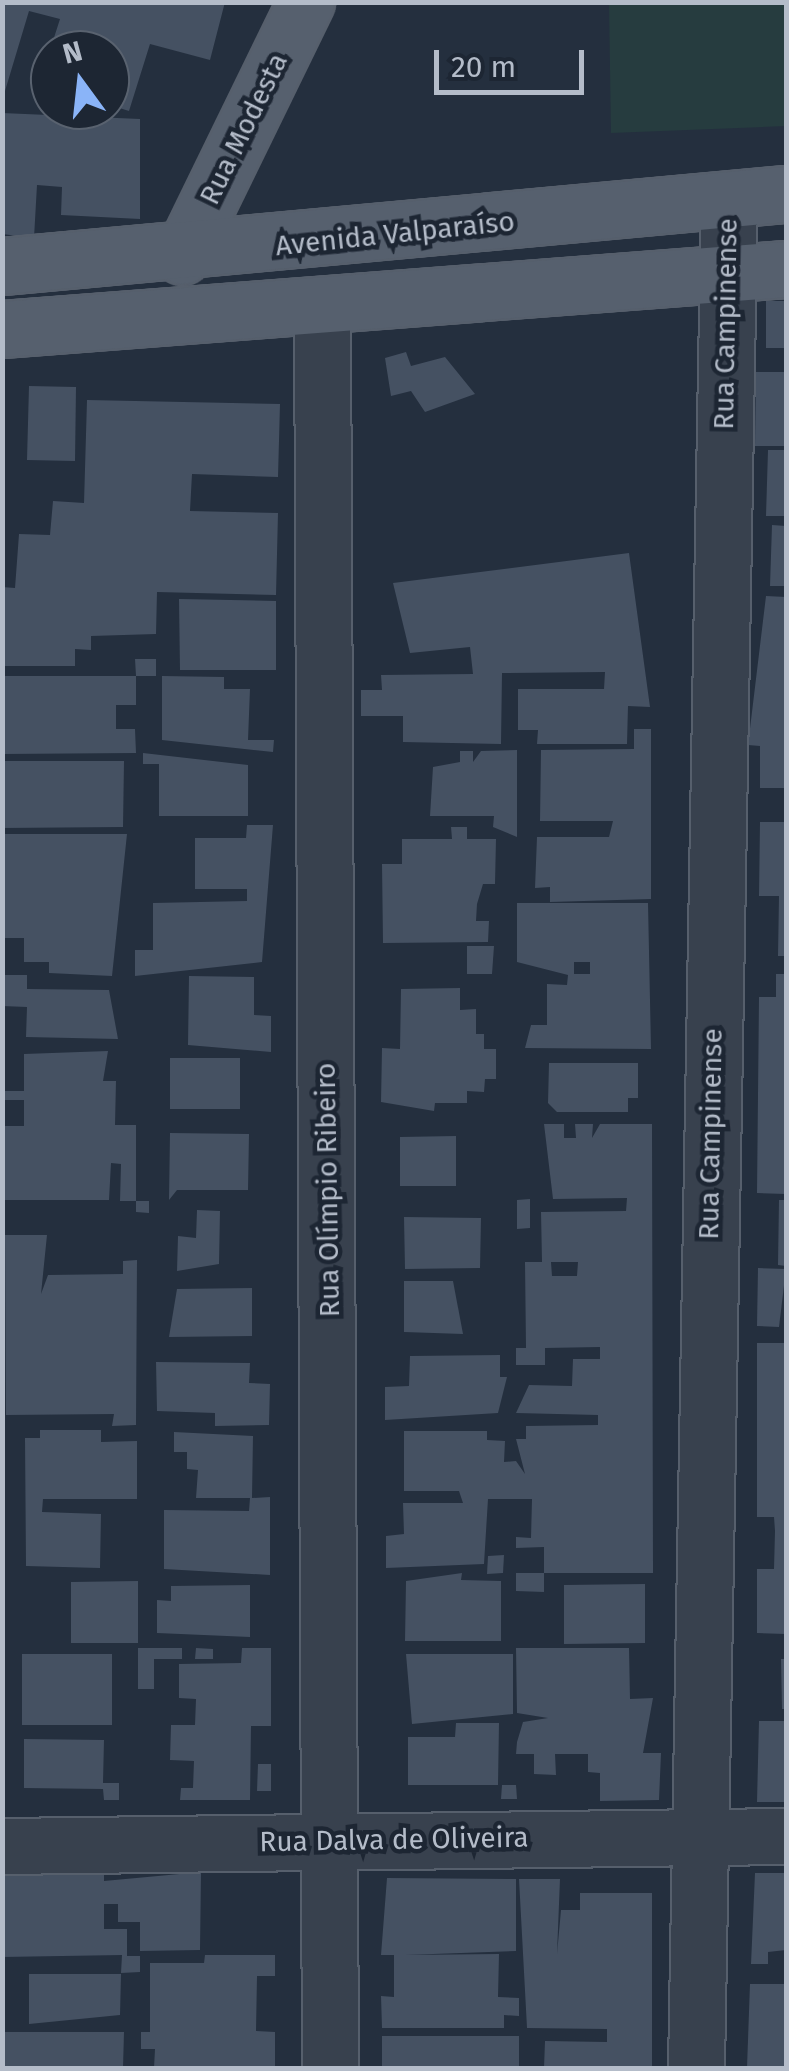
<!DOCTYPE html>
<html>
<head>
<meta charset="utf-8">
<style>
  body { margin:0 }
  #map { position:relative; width:789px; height:2071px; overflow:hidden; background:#242f3e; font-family:"Fira Sans",sans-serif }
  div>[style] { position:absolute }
  .green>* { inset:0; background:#263c3f }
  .building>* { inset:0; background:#455162 }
  .roads { filter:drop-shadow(2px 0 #565f6c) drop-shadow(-2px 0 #565f6c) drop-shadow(0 2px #565f6c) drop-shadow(0 -2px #565f6c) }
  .minor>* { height:55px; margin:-27.5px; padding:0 27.5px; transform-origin:27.5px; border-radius:27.5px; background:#38414e }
  .major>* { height:55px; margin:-27.5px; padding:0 27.5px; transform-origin:27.5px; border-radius:27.5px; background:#56606e }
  span { translate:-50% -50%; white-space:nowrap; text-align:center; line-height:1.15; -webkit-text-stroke:9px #1d2633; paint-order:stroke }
  .street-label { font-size:28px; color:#b4bcc9 }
  .frame { position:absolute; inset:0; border:5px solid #b4bcc9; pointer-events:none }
  .north { position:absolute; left:30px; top:30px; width:100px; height:100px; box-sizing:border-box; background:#1d2633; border:2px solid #59626f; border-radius:50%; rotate:345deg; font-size:28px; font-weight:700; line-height:40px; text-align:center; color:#b4bcc9 }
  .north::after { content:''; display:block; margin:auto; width:35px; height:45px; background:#8ab4f8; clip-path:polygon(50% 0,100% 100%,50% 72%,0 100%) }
  .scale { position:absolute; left:434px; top:50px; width:150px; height:45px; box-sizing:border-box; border:5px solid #b4bcc9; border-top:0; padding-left:12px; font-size:30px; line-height:35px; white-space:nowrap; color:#b4bcc9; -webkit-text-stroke:8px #1d2633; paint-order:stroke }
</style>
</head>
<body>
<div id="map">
  <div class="green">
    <i style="clip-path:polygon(609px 3px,786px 3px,786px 126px,611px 133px)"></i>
  </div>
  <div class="building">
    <i style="clip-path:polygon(2px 2px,225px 2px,210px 60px,150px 44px,129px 111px,110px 105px,110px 50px,51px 47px,60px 19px,29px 11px,2px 101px)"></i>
    <i style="clip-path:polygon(2px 113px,140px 119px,140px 219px,61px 215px,62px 187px,37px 185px,34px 238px,2px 234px)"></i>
    <i style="clip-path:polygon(766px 301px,786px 301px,786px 348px,766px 348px)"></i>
    <i style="clip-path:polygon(406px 352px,411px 366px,445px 357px,475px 394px,425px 412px,411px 391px,391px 396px,385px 358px)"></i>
    <i style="clip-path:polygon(756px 372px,786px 372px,786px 446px,755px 446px)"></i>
    <i style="clip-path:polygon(29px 386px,76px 387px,75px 461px,27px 460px)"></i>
    <i style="clip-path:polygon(87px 400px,280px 404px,278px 477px,192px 474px,190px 511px,278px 513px,276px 595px,157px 592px,156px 634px,91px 636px,91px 650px,75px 649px,75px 666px,2px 666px,2px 587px,15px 588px,19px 534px,50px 535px,53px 501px,84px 503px)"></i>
    <i style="clip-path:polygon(768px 450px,786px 450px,786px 516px,766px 516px)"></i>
    <i style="clip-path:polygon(772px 525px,786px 526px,786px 586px,770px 586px)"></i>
    <i style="clip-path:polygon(629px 553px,650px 707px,628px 706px,627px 744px,537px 744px,538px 730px,518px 730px,518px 689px,604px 689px,605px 672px,502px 673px,501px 744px,403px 742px,403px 716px,361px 716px,361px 690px,382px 690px,381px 675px,473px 674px,470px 647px,410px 653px,393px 583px)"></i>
    <i style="clip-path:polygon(766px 596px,786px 597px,786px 788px,760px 788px,760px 746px,748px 745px)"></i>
    <i style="clip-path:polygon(179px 599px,276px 601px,276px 670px,180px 670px)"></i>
    <i style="clip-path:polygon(135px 659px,156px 659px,156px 676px,136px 676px,136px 705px,116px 705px,116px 729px,135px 729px,136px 753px,2px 754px,2px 676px,136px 676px)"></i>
    <i style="clip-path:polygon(162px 676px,224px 677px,224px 689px,250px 689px,248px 740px,274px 740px,273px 752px,162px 740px)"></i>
    <i style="clip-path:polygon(634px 729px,651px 729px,651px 899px,550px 902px,550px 887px,535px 888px,537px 837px,609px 837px,613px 821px,540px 821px,541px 750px,634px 749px)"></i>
    <i style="clip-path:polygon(517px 750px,517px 837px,493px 827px,494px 816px,430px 816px,433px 767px,460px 762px,460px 751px,473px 751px,473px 762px,481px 751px)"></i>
    <i style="clip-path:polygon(143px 753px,248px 765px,248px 816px,159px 816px,159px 764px,143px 764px)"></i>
    <i style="clip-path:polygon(2px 761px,124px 761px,123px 827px,2px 828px)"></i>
    <i style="clip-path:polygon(760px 822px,786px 822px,786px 956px,778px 956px,779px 896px,759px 896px)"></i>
    <i style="clip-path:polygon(247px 825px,273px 825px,262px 962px,135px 976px,135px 950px,153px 950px,153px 903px,247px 901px,247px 889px,195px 889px,195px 838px,246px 838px)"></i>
    <i style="clip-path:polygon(451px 827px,467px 827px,467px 839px,496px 839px,495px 884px,483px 884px,477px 904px,476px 921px,489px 921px,488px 942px,383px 943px,382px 864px,402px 864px,402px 839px,452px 839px)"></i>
    <i style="clip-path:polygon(2px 834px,127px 834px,112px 976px,49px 973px,49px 962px,24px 962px,24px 938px,2px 938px)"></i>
    <i style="clip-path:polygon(evenodd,517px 903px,648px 903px,651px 1049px,525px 1048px,531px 1025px,547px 1025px,547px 984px,567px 985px,568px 975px,517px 962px,517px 903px,574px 962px,590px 962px,590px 974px,574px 974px,574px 962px)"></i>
    <i style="clip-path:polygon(467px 946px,494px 946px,492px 974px,467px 974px)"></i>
    <i style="clip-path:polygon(776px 974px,786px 974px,786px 1194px,757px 1193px,759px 997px,776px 997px)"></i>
    <i style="clip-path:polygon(2px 975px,27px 975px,27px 989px,109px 990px,118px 1039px,26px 1037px,27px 1007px,2px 1006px)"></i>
    <i style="clip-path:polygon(189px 976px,254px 977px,254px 1015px,271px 1016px,271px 1052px,188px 1045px)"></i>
    <i style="clip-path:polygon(460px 988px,460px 1010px,476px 1009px,476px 1034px,484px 1034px,484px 1049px,496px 1049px,496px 1079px,485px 1079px,484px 1092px,467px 1091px,467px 1103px,435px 1103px,434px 1111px,381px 1102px,382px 1048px,400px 1049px,401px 989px)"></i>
    <i style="clip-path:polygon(108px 1051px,103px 1081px,116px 1081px,115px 1125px,136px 1125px,136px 1201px,120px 1201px,121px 1164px,111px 1163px,109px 1200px,4px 1200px,4px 1126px,24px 1126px,24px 1100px,4px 1100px,3px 1091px,24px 1091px,24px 1054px)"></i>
    <i style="clip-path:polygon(170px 1058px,240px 1058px,240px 1109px,170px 1109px)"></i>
    <i style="clip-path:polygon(549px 1063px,638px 1063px,638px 1098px,628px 1098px,628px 1112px,557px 1112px,548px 1103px)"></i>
    <i style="clip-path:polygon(evenodd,544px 1124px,564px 1124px,564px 1138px,576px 1138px,575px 1124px,593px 1124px,592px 1138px,600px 1124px,652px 1124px,653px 1573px,544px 1573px,544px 1547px,516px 1548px,516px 1537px,531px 1538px,532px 1499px,488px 1499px,484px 1564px,386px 1568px,386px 1536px,404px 1534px,403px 1503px,463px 1503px,459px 1491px,404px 1491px,404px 1431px,487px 1431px,487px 1440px,505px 1441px,504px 1462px,516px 1461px,525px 1474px,516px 1439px,526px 1439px,526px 1426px,598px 1425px,598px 1415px,516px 1413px,529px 1385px,572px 1386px,573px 1359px,600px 1359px,600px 1347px,545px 1348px,545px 1365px,516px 1365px,516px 1348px,526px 1348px,525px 1262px,542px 1262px,541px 1212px,626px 1211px,627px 1198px,553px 1199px,544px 1124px,551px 1262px,578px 1262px,577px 1276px,552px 1276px,551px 1262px)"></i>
    <i style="clip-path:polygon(170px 1133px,249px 1134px,248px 1190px,177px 1190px,169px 1200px)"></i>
    <i style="clip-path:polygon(456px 1136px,456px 1186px,400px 1186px,400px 1137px)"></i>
    <i style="clip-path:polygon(530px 1199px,530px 1228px,517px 1229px,517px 1200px)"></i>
    <i style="clip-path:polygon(779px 1200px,786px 1200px,786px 1266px,778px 1265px)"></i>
    <i style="clip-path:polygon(136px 1201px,149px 1201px,149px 1213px,136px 1212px)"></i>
    <i style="clip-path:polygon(197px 1210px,220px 1211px,219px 1264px,177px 1271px,178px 1236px,196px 1238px)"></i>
    <i style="clip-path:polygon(404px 1217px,481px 1218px,480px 1268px,405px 1269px)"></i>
    <i style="clip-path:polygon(5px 1235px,47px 1235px,41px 1294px,48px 1275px,123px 1274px,123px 1261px,137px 1260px,136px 1425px,112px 1426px,114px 1414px,6px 1415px)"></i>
    <i style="clip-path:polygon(758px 1268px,786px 1269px,779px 1327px,757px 1326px)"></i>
    <i style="clip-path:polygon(404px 1281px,453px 1281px,463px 1334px,404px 1332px)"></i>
    <i style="clip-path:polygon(252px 1288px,252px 1336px,169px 1337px,177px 1289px)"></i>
    <i style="clip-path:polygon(757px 1343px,786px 1343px,786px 1634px,757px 1633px,757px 1569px,774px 1569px,775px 1531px,774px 1517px,757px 1517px)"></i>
    <i style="clip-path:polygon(500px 1355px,500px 1377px,507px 1377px,498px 1413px,385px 1420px,385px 1387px,409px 1386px,410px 1356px)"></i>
    <i style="clip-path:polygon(156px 1362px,250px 1363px,249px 1383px,270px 1384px,269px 1425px,215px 1426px,215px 1413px,157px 1411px)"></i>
    <i style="clip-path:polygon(40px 1430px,101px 1430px,101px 1442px,137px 1441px,137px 1499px,43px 1499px,42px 1512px,101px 1514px,100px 1568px,26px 1566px,25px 1438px,40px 1438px)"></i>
    <i style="clip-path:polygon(174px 1432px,253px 1436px,252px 1498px,270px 1497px,270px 1575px,164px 1569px,164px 1510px,249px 1511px,250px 1498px,196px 1498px,198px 1470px,187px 1469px,187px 1452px,174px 1452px)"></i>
    <i style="clip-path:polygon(504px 1555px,503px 1573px,487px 1574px,488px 1556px)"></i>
    <i style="clip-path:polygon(462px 1573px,461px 1580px,501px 1581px,501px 1641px,405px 1641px,406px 1581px)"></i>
    <i style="clip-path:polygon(516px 1573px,544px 1573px,544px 1592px,516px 1591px)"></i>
    <i style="clip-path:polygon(138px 1581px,138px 1643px,71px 1643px,71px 1582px)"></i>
    <i style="clip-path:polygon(645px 1584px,645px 1643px,564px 1644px,564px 1585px)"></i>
    <i style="clip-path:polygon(250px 1585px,250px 1637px,157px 1633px,157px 1600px,171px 1601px,171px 1586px)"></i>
    <i style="clip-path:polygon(138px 1648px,182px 1648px,182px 1659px,154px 1659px,154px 1689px,138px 1689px)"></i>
    <i style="clip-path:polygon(196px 1648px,213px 1649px,213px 1659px,195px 1659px)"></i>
    <i style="clip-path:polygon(242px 1648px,271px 1648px,271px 1726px,251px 1726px,250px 1800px,180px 1800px,181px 1788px,193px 1788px,194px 1761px,170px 1760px,171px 1725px,195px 1725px,196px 1699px,179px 1698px,179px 1664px,241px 1663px)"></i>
    <i style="clip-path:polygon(516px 1648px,629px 1648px,630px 1699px,653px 1698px,643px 1753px,661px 1753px,659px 1800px,600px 1801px,600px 1773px,588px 1772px,588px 1754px,555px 1754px,556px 1775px,534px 1774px,534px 1754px,516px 1754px,517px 1742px,523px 1722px,548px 1718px,517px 1713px)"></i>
    <i style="clip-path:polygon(22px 1654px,112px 1654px,112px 1725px,22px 1725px)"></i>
    <i style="clip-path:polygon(406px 1654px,513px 1654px,513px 1714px,412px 1724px)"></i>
    <i style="clip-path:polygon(781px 1659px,786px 1659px,786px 1709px,782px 1709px)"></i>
    <i style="clip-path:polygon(759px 1721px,786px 1721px,786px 1802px,757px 1802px)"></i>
    <i style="clip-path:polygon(456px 1723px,499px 1723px,498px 1785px,408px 1785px,408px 1737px,455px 1737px)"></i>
    <i style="clip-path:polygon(24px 1739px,104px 1740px,103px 1783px,119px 1783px,119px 1800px,104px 1800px,103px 1789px,24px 1788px)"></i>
    <i style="clip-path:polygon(258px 1764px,271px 1764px,271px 1791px,257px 1791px)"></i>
    <i style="clip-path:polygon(502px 1785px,516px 1785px,517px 1799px,501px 1799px)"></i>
    <i style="clip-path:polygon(104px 1871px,104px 1881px,201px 1872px,200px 1950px,140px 1951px,140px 1922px,118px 1922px,118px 1904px,104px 1904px,104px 1929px,127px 1929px,127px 1956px,140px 1956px,140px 1972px,121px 1973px,122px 1955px,2px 1957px,2px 1873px)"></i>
    <i style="clip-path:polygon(755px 1873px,786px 1873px,786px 1950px,768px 1952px,768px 1964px,751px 1964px)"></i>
    <i style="clip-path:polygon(387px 1878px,516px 1879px,516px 1951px,405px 1955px,499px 1954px,498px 1997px,519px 1998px,519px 2016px,504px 2015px,504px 2028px,382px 2028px,381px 1996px,394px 1997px,394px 1955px,381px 1955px)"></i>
    <i style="clip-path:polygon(519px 1879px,560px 1879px,557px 1954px,561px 1910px,580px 1910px,580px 1893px,652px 1893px,652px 2068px,544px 2068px,545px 2041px,607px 2042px,607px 2029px,527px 2028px)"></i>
    <i style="clip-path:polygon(205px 1955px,275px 1955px,275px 1976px,257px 1976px,256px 2031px,275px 2032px,275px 2068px,154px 2068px,155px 2049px,141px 2049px,141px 2032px,150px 2032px,150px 1963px,204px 1963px)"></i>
    <i style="clip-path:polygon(29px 1974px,121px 1974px,120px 2015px,29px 2024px)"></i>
    <i style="clip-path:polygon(750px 1984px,786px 1984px,786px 2068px,747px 2068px)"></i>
    <i style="clip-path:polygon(2px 2032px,124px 2032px,123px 2068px,2px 2068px)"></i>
    <i style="clip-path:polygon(382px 2036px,519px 2036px,519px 2068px,382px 2068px)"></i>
  </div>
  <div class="roads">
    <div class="minor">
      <i style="left:322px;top:312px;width:1756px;rotate:89.74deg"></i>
      <i style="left:2px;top:1846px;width:784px;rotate:-0.73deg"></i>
      <i style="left:696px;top:2068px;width:1868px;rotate:-88.99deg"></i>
    </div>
    <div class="major">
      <i style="left:182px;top:256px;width:283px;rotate:-64deg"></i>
      <i style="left:2px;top:266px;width:787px;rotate:-5.25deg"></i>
      <i style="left:2px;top:329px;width:786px;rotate:-4.38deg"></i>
    </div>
  </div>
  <div class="street-label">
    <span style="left:244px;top:129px;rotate:-64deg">Rua Modesta</span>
    <span style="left:395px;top:234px;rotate:-6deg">Avenida Valparaíso</span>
    <span style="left:726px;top:324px;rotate:-89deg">Rua Campinense</span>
    <span style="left:711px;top:1134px;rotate:-89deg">Rua Campinense</span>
    <span style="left:328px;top:1190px;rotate:-91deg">Rua Olímpio Ribeiro</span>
    <span style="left:394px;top:1840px;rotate:-1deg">Rua Dalva de Oliveira</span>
  </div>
  <div class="frame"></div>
  <div class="north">N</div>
  <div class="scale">20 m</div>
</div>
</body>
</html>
